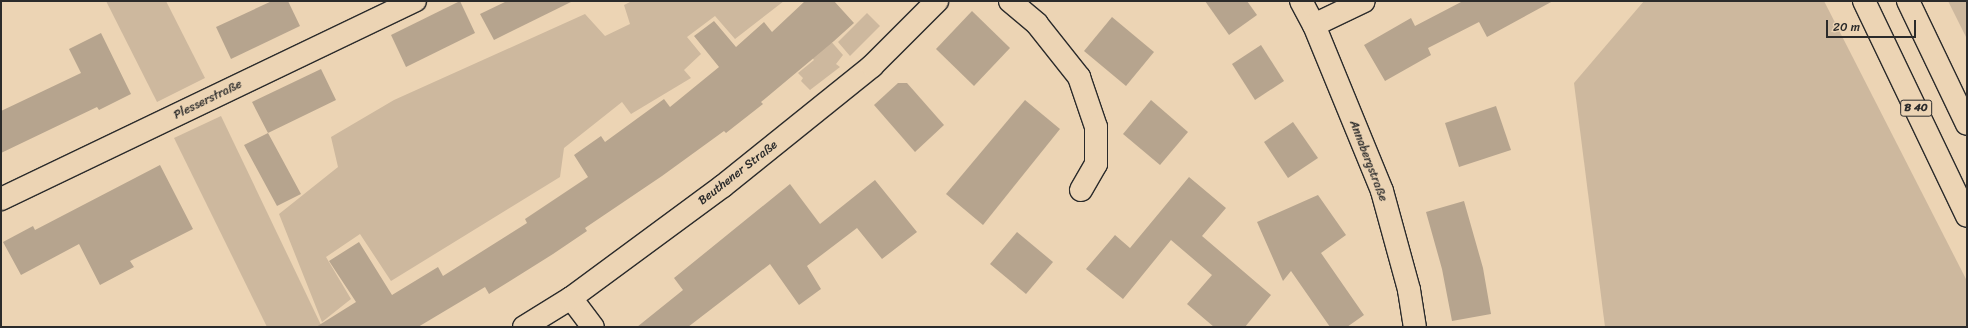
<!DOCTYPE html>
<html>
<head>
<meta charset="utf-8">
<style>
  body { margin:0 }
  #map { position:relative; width:1968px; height:328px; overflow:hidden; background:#ecd4b4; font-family:Sriracha,sans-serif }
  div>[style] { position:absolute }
  .green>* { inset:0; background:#cdb89e }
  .building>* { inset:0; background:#b6a48e }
  .roads { filter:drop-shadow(1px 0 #2b2b2b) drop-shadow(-1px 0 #2b2b2b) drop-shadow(0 1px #2b2b2b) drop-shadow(0 -1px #2b2b2b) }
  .minor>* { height:22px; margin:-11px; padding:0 11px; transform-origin:11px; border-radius:11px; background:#ecd4b4 }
  .trunk>* { height:22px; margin:-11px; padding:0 11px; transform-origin:11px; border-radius:11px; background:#ecd4b4 }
  span { translate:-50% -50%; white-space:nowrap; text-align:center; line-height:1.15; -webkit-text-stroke:3px #ecd4b4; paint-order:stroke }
  .shield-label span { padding:1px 3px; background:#ecd4b4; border:1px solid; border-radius:3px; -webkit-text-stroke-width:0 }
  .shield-label { font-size:11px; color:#2b2b2b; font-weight:700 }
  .street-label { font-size:12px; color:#2b2b2b }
  .frame { position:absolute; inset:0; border:2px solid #2b2b2b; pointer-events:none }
  .scale { position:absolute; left:1826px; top:20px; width:90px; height:18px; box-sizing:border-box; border:2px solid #2b2b2b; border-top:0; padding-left:5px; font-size:12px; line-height:14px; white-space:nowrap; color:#2b2b2b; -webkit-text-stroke:3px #ecd4b4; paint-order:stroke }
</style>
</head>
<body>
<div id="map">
  <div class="green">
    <i style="clip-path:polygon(106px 1px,166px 1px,205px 78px,157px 102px)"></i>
    <i style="clip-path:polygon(632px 1px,784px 1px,735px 39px,715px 16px,687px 37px,701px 54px,684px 70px,691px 78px,631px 114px,622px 102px,564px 148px,560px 177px,391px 281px,360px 234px,326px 257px,351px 299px,322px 322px,279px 214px,338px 167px,331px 137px,394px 100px,585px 14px,605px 36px,630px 24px,624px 5px)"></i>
    <i style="clip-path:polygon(1644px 1px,1824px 1px,1967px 281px,1967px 327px,1605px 327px,1574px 83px)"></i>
    <i style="clip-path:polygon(1948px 1px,1967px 1px,1967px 39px)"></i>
    <i style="clip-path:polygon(867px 13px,880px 26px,850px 56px,838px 42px)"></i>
    <i style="clip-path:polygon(829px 39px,843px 55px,836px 64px,840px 67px,810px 90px,801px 81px,803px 78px,798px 73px,814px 60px,811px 56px)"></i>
    <i style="clip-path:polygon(221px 116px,322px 327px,267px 327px,174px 138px)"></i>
  </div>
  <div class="building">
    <i style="clip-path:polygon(272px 1px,288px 1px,300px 26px,231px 59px,216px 27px)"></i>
    <i style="clip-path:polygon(460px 1px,475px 33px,406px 67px,391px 35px)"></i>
    <i style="clip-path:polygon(507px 1px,573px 1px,494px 40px,480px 14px)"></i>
    <i style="clip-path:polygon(805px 1px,834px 1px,854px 23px,834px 41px,761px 102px,763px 104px,726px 133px,724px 131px,662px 176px,585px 228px,587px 231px,553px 254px,489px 294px,485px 287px,418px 327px,316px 327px,356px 302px,329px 261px,359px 242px,392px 295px,438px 267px,443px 276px,527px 223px,525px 219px,588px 177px,574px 155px,601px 136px,605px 142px,664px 99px,670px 107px,719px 67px,694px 36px,714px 21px,736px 47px,764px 22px,772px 32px)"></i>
    <i style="clip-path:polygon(1205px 1px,1247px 1px,1257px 15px,1229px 35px)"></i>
    <i style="clip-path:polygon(1463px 1px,1553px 1px,1487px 37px,1479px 22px,1428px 48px,1431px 55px,1385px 81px,1364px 45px,1411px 18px,1415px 26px)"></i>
    <i style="clip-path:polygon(972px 11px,1010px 48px,974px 86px,936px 49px)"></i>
    <i style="clip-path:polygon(1112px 17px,1154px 52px,1126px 86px,1084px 51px)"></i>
    <i style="clip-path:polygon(101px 33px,131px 94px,99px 110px,97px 107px,1px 153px,1px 111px,81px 73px,69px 49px)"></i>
    <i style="clip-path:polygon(1261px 45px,1284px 81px,1255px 100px,1232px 64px)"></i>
    <i style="clip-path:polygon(321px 69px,336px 100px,268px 133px,301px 194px,277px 206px,244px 145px,268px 133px,252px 102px)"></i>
    <i style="clip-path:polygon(898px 83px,907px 83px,944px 125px,915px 152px,874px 105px)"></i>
    <i style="clip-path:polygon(1025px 100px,1060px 129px,983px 225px,946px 194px)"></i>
    <i style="clip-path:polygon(1151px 100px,1188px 132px,1160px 165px,1123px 134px)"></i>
    <i style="clip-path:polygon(1496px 106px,1511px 150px,1459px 167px,1445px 123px)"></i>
    <i style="clip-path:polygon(1293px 122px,1318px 158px,1288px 178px,1264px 142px)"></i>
    <i style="clip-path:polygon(160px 165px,193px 229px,130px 261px,134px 267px,100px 285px,79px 244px,21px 275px,3px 242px,33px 226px,35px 230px)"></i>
    <i style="clip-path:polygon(1189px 177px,1226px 208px,1202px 236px,1271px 295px,1245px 327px,1214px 327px,1187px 304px,1212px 275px,1171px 240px,1123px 299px,1086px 269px,1115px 235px,1130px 248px)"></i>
    <i style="clip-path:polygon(875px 180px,917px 232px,882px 259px,857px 228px,807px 266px,821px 289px,799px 305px,770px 264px,688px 327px,637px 327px,683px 290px,674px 278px,790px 184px,820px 224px)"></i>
    <i style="clip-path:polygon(1318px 195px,1346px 235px,1321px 253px,1364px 315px,1347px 327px,1330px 327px,1291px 271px,1283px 281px,1257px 222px)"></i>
    <i style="clip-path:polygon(1464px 201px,1483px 268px,1491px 314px,1452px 321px,1442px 269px,1426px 212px)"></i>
    <i style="clip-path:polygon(1017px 232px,1053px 262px,1026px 294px,990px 264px)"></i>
  </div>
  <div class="roads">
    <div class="minor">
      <i style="left:1010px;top:1px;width:35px;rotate:40deg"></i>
      <i style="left:1037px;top:24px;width:68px;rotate:51.6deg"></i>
      <i style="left:1079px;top:77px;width:53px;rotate:71.2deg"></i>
      <i style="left:1096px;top:127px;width:37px;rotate:90deg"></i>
      <i style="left:1096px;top:164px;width:30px;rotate:120deg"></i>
      <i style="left:1301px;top:1px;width:27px;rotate:62deg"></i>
      <i style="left:1314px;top:25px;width:179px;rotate:67.7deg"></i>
      <i style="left:1382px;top:191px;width:103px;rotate:74.7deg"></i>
      <i style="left:1409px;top:290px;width:37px;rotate:81deg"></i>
      <i style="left:1314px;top:25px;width:55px;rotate:-25.6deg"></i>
      <i style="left:1px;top:199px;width:459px;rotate:-25.6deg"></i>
      <i style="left:571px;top:298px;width:36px;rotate:53deg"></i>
      <i style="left:524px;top:327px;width:55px;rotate:-31.7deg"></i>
      <i style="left:571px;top:298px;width:189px;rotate:-36.4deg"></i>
      <i style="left:723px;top:186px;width:191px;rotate:-38.8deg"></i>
      <i style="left:872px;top:66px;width:92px;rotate:-45deg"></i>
    </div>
    <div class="trunk">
      <i style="left:1864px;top:1px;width:238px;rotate:64.4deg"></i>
      <i style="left:1908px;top:1px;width:136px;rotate:64.4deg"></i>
    </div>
  </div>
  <div class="shield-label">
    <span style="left:1916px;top:108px">B 40</span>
  </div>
  <div class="street-label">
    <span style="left:208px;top:100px;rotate:-26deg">Plesserstraße</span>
    <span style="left:1368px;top:161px;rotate:69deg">Annabergstraße</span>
    <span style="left:738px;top:173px;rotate:-38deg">Beuthener Straße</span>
  </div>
  <div class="frame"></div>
  <div class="scale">20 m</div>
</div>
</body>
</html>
